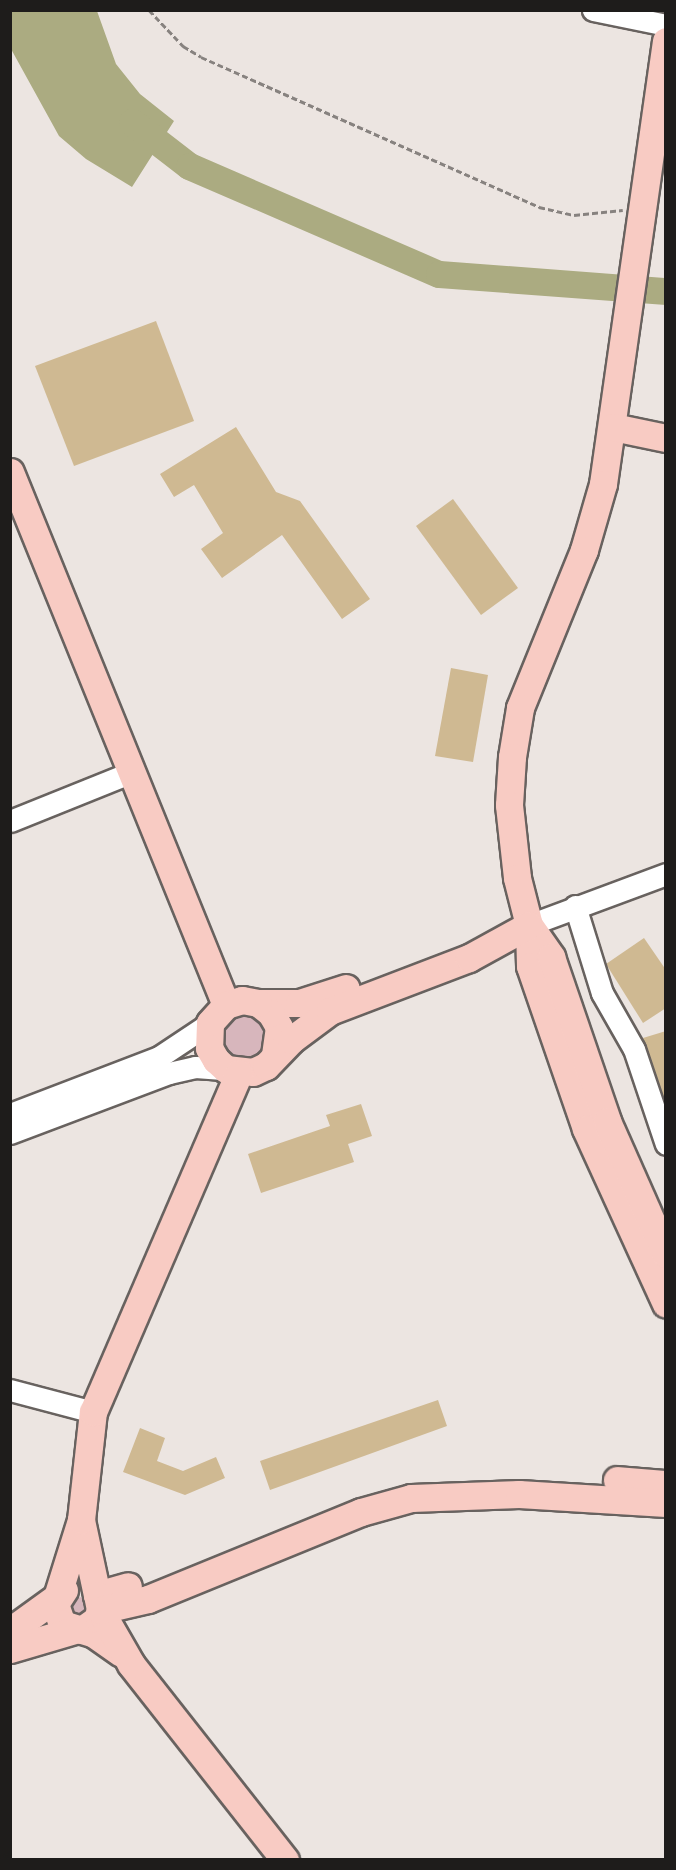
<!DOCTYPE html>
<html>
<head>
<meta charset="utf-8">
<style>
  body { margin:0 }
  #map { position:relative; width:676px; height:1870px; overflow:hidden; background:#ece5e1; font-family:"Zilla Slab",serif }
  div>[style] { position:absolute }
  .green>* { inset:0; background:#d7b6bc }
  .water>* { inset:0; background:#abab81 }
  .river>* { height:27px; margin:-13.5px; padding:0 13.5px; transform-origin:13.5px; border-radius:13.5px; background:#abab81 }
  .building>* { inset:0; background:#cfb992 }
  .path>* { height:3px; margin-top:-1.5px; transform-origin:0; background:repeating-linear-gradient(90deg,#87827f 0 6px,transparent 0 9px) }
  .roads { filter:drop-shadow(2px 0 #68625f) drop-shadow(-2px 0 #68625f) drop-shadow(0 2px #68625f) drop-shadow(0 -2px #68625f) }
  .minor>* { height:21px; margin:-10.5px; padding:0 10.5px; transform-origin:10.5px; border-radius:10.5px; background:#fff }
  .major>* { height:27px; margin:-13.5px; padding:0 13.5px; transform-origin:13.5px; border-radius:13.5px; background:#f8cbc3 }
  span { translate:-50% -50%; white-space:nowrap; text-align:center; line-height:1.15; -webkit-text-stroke:4.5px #fff; paint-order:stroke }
  .frame { position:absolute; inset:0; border:12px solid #1e1c1b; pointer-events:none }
</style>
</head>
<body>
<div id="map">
  <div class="green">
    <i style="clip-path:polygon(245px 1009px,268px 1026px,262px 1054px,250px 1061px,228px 1057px,217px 1038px,220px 1023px)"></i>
    <i style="clip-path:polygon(81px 1597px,89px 1609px,73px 1619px,67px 1602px)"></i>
  </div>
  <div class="water">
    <i style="clip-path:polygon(11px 10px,97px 11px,116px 64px,140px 94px,174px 121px,132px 187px,86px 159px,59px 136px,11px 49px)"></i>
  </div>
  <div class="river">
    <i style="left:132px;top:122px;width:72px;rotate:37.7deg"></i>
    <i style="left:189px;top:166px;width:272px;rotate:23.4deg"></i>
    <i style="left:439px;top:274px;width:228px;rotate:4.3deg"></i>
  </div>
  <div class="building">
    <i style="clip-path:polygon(156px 321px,194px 421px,74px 466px,35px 366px)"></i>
    <i style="clip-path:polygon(236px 427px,276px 492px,300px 501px,370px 599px,342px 619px,282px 535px,222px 578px,201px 549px,223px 533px,194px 485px,174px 497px,160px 474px)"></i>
    <i style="clip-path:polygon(453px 499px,518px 588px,481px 615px,416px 526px)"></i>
    <i style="clip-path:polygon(451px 668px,488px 675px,473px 762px,435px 756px)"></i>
    <i style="clip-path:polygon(644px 938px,666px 970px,666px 1008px,643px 1023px,606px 964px)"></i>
    <i style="clip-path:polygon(666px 1031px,666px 1099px,664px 1099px,643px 1038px)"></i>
    <i style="clip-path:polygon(361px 1104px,372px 1136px,348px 1144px,354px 1162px,261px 1193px,248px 1154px,330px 1126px,326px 1115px)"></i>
    <i style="clip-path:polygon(438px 1400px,447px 1426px,270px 1490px,260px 1461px)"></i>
    <i style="clip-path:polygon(140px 1428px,165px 1438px,157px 1461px,183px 1471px,216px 1457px,225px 1478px,185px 1495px,123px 1472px)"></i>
  </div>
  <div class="path">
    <i style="left:149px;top:10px;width:50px;rotate:46.6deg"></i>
    <i style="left:183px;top:46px;width:21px;rotate:31deg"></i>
    <i style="left:201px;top:57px;width:370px;rotate:23.9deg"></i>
    <i style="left:539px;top:207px;width:36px;rotate:13deg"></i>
    <i style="left:574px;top:215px;width:49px;rotate:-5.8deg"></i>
  </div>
  <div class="roads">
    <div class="minor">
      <i style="left:593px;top:10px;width:75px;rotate:11.6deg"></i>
      <i style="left:10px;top:821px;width:131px;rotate:-21.9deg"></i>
      <i style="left:575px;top:906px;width:91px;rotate:72.8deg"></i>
      <i style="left:602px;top:993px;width:64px;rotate:60.3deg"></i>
      <i style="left:634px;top:1049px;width:100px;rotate:71.4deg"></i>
      <i style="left:529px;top:925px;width:146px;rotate:-20.4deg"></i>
      <i style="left:10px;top:1114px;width:160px;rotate:-20.9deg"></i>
      <i style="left:159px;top:1057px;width:61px;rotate:-33.7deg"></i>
      <i style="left:10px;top:1133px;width:170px;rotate:-20.7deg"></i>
      <i style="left:169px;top:1073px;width:27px;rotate:-13deg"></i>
      <i style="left:195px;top:1067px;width:31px;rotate:4deg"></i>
      <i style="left:10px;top:1390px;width:86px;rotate:14.8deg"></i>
    </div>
    <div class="major">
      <i style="left:666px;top:41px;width:447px;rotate:98.1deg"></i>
      <i style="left:603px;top:484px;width:69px;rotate:106.1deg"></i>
      <i style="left:584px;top:550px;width:170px;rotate:112.1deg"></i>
      <i style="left:520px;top:708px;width:50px;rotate:99.3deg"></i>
      <i style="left:512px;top:757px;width:48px;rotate:93.6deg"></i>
      <i style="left:509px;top:805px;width:73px;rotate:83.7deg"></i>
      <i style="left:517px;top:878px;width:49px;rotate:75.7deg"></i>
      <i style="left:529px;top:925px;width:41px;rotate:88.6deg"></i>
      <i style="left:530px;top:966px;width:172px;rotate:71deg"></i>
      <i style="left:586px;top:1129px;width:192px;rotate:65.4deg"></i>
      <i style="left:613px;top:427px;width:54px;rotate:11.7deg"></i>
      <i style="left:10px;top:472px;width:575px;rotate:67.94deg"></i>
      <i style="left:529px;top:925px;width:39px;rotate:55deg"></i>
      <i style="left:551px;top:957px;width:173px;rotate:71.1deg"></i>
      <i style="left:607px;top:1121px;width:145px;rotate:66.1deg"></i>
      <i style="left:258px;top:1003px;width:41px"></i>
      <i style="left:299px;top:1003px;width:49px;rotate:-17.7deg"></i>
      <i style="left:275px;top:1055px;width:28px;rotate:-82deg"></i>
      <i style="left:279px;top:1027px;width:16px;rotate:-120deg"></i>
      <i style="left:271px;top:1013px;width:16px;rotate:-142deg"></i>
      <i style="left:258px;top:1003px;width:16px;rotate:-169deg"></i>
      <i style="left:242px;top:1000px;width:17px;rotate:163deg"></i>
      <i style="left:226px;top:1005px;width:24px;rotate:132deg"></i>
      <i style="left:210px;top:1023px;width:25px;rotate:92deg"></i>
      <i style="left:209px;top:1048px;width:14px;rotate:60deg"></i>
      <i style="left:216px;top:1060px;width:13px;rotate:42deg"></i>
      <i style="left:226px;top:1069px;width:27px;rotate:6deg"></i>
      <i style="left:253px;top:1072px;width:14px;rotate:-25deg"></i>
      <i style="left:266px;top:1066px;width:36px;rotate:-46deg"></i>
      <i style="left:291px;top:1040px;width:49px;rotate:-36.6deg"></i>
      <i style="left:330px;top:1011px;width:149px;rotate:-20.9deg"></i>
      <i style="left:469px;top:958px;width:68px;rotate:-28.8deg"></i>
      <i style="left:617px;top:1480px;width:49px;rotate:4.7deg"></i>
      <i style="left:81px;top:1520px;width:77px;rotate:78deg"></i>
      <i style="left:97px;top:1595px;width:32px;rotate:-16deg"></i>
      <i style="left:64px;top:1590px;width:17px;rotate:123deg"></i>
      <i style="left:55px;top:1604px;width:21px;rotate:71deg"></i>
      <i style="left:62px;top:1624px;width:34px;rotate:17deg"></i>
      <i style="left:94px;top:1634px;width:33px;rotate:35deg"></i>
      <i style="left:82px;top:1630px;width:19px;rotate:-36deg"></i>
      <i style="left:97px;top:1619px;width:9px;rotate:-72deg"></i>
      <i style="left:100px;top:1610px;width:15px;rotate:-101deg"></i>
      <i style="left:10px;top:1631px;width:58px;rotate:-35.9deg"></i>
      <i style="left:57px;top:1597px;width:81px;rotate:-72.7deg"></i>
      <i style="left:81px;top:1520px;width:109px;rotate:-83.7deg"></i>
      <i style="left:93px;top:1412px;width:369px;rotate:-66.7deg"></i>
      <i style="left:10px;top:1649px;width:68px;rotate:-16.3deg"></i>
      <i style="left:285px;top:1860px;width:249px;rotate:-128.2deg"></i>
      <i style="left:131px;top:1664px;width:62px;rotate:-119.9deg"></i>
      <i style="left:100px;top:1610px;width:49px;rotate:-12.9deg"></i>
      <i style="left:148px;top:1599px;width:230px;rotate:-22.2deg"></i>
      <i style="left:361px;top:1512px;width:52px;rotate:-15.6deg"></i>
      <i style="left:411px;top:1498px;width:108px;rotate:-2.1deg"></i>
      <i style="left:519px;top:1494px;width:147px;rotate:3.5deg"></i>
    </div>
  </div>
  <div class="frame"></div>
</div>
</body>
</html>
